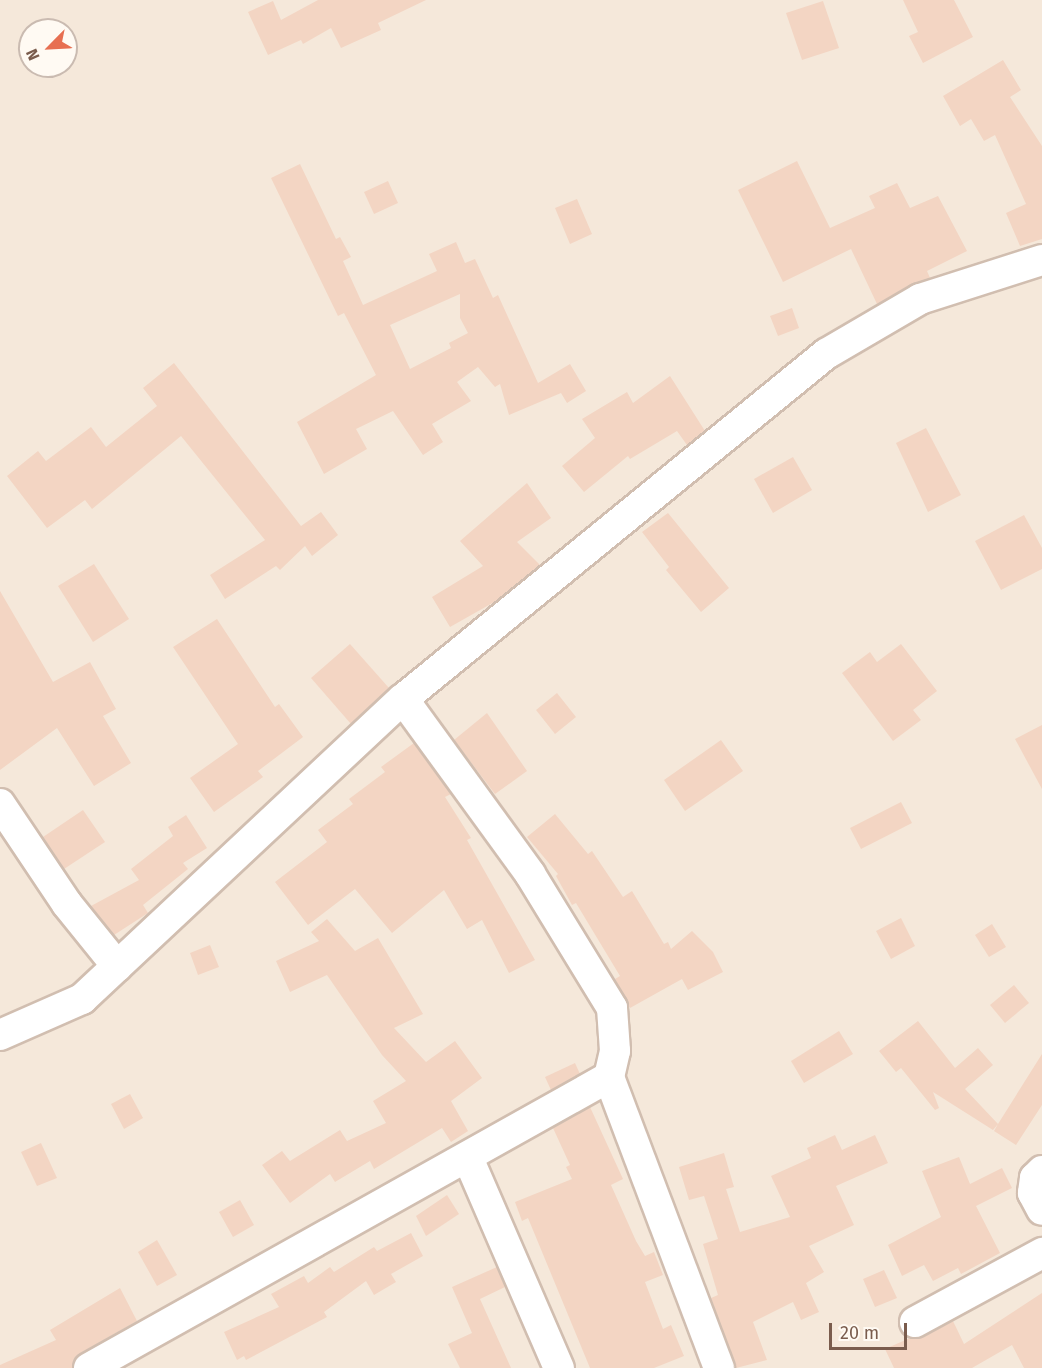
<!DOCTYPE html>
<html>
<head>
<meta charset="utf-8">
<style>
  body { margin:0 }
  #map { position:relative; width:1042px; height:1368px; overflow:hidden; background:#fdf6ec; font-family:"Fira Sans",sans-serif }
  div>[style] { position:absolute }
  .residential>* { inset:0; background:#f5e8da }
  .building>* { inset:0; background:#f3d5c3 }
  .roads { filter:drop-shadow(2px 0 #d1beb0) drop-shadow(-2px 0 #d1beb0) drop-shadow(0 2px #d1beb0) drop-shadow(0 -2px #d1beb0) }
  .minor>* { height:30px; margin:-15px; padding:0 15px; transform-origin:15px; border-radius:15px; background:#fff }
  span { translate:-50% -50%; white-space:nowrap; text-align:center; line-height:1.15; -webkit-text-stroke:4.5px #fffaf3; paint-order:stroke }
  .north { position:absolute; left:18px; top:18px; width:60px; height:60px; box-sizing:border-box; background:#fffaf3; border:2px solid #cabbb1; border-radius:50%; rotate:246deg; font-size:16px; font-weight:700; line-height:24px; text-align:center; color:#7a5c4d }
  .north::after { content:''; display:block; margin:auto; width:21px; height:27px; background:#e76f51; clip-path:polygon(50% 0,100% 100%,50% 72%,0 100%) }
  .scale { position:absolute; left:829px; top:1323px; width:78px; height:27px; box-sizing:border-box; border:3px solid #7a5c4d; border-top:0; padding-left:8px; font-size:18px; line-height:21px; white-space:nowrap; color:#7a5c4d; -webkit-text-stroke:4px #fffaf3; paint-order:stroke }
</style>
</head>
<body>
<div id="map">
  <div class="residential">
    <i style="clip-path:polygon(evenodd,0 0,1042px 0,1042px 1368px,0 1368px,0 0,30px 30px,66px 30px,66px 66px,30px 66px,30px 30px)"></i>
  </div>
  <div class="building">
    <i style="clip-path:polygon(318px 0,426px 0,378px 23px,381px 30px,341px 48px,331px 28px,303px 44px,301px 40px,268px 55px,248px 12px,273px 1px,281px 20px)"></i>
    <i style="clip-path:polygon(903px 0,954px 0,973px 37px,923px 63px,909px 36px,918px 32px)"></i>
    <i style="clip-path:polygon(823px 1px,839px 48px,802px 60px,786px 13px)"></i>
    <i style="clip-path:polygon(1003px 60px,1021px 90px,1010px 97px,1042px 146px,1042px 239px,1020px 246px,1006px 213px,1026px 204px,995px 135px,984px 141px,971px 119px,960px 126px,943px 96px)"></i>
    <i style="clip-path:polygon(797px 161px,830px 228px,875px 208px,869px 196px,897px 183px,910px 208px,938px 196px,967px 251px,927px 271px,930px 278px,877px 304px,851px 249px,783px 282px,738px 190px)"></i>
    <i style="clip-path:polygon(evenodd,300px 164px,336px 239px,340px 237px,351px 257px,343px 261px,363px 305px,437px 271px,429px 254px,456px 242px,465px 263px,475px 259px,493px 298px,498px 295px,538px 383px,570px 364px,586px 391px,567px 403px,561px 393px,509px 415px,500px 384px,495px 387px,478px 367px,457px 382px,471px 401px,432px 424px,443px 442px,423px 455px,393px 411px,356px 429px,367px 449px,324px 474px,297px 422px,376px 375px,344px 313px,338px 316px,271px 178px,300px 164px,460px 294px,460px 318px,468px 333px,449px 343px,451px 348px,410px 369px,390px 325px,460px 294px)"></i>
    <i style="clip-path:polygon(388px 181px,398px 203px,374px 214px,364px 192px)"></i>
    <i style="clip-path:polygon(577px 199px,592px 234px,570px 244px,555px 208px)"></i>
    <i style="clip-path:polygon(792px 308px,799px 328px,778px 336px,770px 316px)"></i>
    <i style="clip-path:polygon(174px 363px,301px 526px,321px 512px,338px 535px,312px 556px,305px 546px,280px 570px,276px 566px,225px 599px,210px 575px,265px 540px,181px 436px,92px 509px,85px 500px,47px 528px,7px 476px,38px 451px,46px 461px,91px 427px,106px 447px,157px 406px,143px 388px)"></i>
    <i style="clip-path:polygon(670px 376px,705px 431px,687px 445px,677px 431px,630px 459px,628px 456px,584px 492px,562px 466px,595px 438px,582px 419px,627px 392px,633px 403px)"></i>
    <i style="clip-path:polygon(926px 428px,961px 495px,928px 512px,896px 443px)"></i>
    <i style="clip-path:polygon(793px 457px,812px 490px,773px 513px,754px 479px)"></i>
    <i style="clip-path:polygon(527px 483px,551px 518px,517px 542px,540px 565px,496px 601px,450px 627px,432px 597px,483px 566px,460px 541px)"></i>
    <i style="clip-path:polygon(668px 513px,729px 588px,701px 612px,666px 570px,669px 567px,642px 532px)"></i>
    <i style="clip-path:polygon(1024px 515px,1042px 548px,1042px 569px,1001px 590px,975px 541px)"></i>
    <i style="clip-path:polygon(94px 564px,129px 619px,93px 642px,58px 586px)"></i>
    <i style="clip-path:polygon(0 591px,53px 682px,90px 662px,116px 709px,103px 716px,131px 763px,94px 786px,57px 728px,0 770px)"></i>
    <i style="clip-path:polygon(217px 619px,275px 707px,279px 704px,303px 737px,258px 771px,263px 777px,214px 812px,190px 778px,238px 744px,173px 647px)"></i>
    <i style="clip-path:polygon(350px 644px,389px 688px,351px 724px,311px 678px)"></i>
    <i style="clip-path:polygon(901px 644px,937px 691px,913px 710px,921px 720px,893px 741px,842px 673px,870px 652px,877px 662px)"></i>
    <i style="clip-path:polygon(557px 693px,576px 717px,555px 734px,536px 710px)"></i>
    <i style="clip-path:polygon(487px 713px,527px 771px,495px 794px,454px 740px)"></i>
    <i style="clip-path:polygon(1042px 725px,1042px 789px,1015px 739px)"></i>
    <i style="clip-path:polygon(721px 740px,743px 771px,685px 811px,664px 780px)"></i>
    <i style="clip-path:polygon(414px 743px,451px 794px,445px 797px,471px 838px,467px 840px,535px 960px,509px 973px,482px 920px,467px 929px,444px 890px,392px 933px,355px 889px,308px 925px,275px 882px,327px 842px,318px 830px,353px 804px,349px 799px,385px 772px,381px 767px)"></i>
    <i style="clip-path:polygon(901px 802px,912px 823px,861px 849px,850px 828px)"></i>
    <i style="clip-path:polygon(83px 810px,105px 842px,64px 869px,43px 837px)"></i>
    <i style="clip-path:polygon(555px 814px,588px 854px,592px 851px,623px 897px,632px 891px,664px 944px,668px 942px,671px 949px,692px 931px,713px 952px,723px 972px,688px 990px,682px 979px,630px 1008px,615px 979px,620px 976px,576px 903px,572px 905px,556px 876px,558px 874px,527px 837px)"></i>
    <i style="clip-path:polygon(186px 815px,207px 848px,183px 863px,188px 869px,143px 905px,148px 913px,114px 935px,91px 906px,139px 880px,131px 869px,173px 836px,168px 827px)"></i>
    <i style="clip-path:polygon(901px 918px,915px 946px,891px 959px,876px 931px)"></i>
    <i style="clip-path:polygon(327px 919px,355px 951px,378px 938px,423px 1014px,394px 1028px,426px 1062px,455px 1041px,482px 1078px,451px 1101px,468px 1131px,451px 1142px,442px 1128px,374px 1169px,370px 1161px,335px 1182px,330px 1174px,290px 1203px,262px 1165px,282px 1151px,290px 1161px,340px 1130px,347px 1141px,386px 1123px,373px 1101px,406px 1081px,382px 1055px,327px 975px,290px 992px,276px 961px,319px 941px,311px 932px)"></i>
    <i style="clip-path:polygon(992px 924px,1006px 947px,989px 957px,975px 935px)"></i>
    <i style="clip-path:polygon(210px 945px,219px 967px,198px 975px,190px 953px)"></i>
    <i style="clip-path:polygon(1014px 985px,1029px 1003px,1005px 1023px,990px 1005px)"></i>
    <i style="clip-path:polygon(918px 1021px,955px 1068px,978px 1048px,993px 1065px,965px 1089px,998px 1124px,1042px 1054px,1042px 1105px,1016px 1145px,994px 1131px,998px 1124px,993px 1130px,933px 1092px,939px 1108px,935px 1110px,901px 1068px,896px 1072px,879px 1051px)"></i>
    <i style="clip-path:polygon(839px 1031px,853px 1054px,804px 1083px,791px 1061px)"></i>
    <i style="clip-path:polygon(575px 1063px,580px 1074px,551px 1090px,545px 1077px)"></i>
    <i style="clip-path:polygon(130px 1094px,143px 1118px,124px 1129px,111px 1104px)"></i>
    <i style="clip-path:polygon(590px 1107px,623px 1179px,611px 1185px,636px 1241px,645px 1256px,654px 1252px,663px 1275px,645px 1282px,663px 1329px,671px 1325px,684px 1356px,654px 1368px,590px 1368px,528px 1218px,522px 1221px,515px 1202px,572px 1179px,566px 1167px,570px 1165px,553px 1128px)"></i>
    <i style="clip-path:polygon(835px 1135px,842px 1150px,875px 1135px,888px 1163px,836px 1186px,854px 1225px,809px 1246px,824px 1272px,806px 1283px,819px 1312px,801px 1320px,793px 1302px,753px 1322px,767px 1360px,736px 1368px,711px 1298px,718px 1295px,703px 1244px,718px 1239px,704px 1196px,689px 1200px,679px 1167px,724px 1153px,734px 1187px,726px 1189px,740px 1232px,790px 1217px,771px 1176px,811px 1158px,807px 1148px)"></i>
    <i style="clip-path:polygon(41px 1143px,57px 1178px,37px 1186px,21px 1152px)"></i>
    <i style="clip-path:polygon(959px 1157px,970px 1184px,1002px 1168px,1012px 1188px,976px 1206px,1000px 1253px,961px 1274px,958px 1268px,933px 1281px,924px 1265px,902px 1276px,888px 1245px,941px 1217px,922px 1171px)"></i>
    <i style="clip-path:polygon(447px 1195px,459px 1214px,426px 1236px,416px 1216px)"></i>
    <i style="clip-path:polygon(240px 1200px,254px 1225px,233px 1237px,219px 1212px)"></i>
    <i style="clip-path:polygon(411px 1233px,423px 1256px,391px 1274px,396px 1282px,374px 1295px,366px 1281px,324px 1312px,327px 1317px,246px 1360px,244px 1356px,237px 1360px,224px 1332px,279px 1307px,271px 1294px,304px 1276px,308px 1283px,330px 1267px,334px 1272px,374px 1247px,377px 1251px)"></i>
    <i style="clip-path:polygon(157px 1240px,177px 1275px,157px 1286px,138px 1252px)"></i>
    <i style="clip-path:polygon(497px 1267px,505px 1287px,480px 1299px,511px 1368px,460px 1368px,448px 1344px,472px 1333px,452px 1287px)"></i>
    <i style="clip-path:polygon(884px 1270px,897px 1298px,875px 1307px,863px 1279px)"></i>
    <i style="clip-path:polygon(120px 1288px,137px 1321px,81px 1353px,72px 1368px,0 1368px,0 1365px,56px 1340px,50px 1330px)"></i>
    <i style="clip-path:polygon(1042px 1293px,1042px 1368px,1024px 1368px,1012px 1345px,972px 1368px,894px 1368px,885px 1349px,910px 1338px,923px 1337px,953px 1321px,964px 1344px)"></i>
  </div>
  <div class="roads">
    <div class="minor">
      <i style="left:403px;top:699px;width:216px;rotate:54deg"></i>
      <i style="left:530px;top:874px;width:157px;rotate:58.5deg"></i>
      <i style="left:612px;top:1008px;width:43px;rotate:86deg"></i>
      <i style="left:615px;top:1051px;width:27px;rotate:103deg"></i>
      <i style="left:609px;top:1077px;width:311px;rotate:69.3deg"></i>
      <i style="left:0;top:804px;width:120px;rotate:56.2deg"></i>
      <i style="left:67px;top:904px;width:80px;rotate:51.1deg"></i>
      <i style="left:0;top:1035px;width:90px;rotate:-23.7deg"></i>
      <i style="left:82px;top:999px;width:439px;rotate:-43.1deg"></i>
      <i style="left:403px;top:699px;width:546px;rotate:-39.2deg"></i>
      <i style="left:826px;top:354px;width:109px;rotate:-30.3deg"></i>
      <i style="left:920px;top:299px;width:128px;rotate:-17.7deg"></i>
      <i style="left:468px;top:1158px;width:229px;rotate:66.6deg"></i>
      <i style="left:1042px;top:1171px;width:10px;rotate:135deg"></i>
      <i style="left:1035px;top:1178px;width:15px;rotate:98deg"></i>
      <i style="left:1033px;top:1193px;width:19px;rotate:62deg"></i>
      <i style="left:915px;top:1322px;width:145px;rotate:-28.5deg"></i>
      <i style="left:89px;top:1368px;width:596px;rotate:-29.23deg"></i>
    </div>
  </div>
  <div class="north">N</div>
  <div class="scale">20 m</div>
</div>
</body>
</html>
